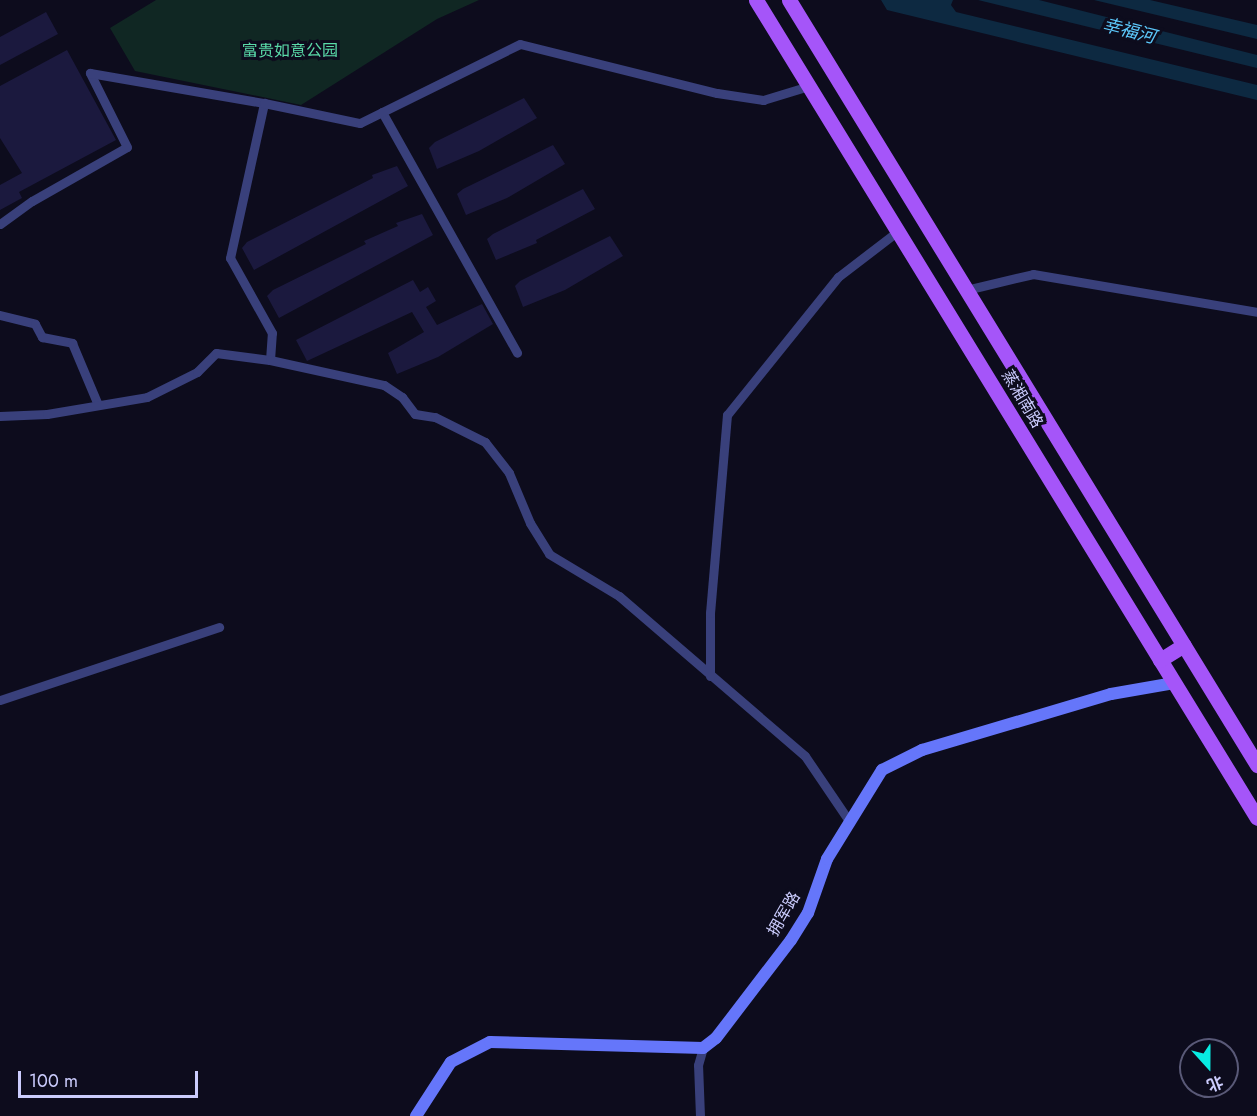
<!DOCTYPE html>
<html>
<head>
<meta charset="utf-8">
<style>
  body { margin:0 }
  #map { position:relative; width:1257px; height:1116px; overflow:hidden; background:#0d0c1d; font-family:Jost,"Noto Sans SC",sans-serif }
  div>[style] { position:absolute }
  .green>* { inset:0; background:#102723 }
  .water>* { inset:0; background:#0d2941 }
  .building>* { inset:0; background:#1b193e }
  .street>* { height:9px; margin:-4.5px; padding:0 4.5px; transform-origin:4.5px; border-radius:4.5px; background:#39407b }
  .secondary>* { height:12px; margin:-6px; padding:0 6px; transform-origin:6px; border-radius:6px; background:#6576fa }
  .primary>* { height:15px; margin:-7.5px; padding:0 7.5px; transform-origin:7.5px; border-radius:7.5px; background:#a555f9 }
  span { translate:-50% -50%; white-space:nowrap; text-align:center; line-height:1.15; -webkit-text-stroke:6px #0d0c1d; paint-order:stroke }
  .park-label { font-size:16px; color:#5adaa8 }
  .street-label { font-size:16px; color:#cbccfd }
  .water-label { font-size:18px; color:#5cc7fa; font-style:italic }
  .north { position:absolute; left:1179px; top:1038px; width:60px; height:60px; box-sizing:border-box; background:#0d0c1d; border:2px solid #595977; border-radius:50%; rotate:159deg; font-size:16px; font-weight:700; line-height:24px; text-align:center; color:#cbccfd }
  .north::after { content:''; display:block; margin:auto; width:21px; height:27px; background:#08ece2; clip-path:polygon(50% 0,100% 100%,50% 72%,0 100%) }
  .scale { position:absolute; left:18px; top:1071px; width:180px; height:27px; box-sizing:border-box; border:3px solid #cbccfd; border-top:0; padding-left:8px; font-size:18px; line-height:21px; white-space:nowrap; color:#cbccfd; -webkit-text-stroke:4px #0d0c1d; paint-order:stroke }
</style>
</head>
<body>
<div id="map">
  <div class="green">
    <i style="clip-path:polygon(156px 0,479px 0,437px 19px,301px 105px,135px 71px,110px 28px)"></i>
  </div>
  <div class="water">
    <i style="clip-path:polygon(881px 0,953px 0,951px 5px,956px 12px,1257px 85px,1257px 100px,887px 10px)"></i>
    <i style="clip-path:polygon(978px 0,1039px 0,1257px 55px,1257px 68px)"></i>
    <i style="clip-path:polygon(1094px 0,1150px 0,1257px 25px,1257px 39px)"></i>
  </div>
  <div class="building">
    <i style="clip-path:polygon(46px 12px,58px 34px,0 65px,0 37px)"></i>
    <i style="clip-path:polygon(67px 50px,116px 140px,19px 192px,22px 198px,0 210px,0 185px,22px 173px,0 138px,0 86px)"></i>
    <i style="clip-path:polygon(524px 98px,537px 118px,479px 151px,437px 169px,429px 148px,435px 142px)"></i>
    <i style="clip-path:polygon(553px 145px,565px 164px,507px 198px,466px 215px,457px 194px,463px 189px)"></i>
    <i style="clip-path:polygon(397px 166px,408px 186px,254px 270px,242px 248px,247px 242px,373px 178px,372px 175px)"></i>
    <i style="clip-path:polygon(583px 189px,595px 209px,536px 240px,537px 243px,496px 260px,487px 239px,493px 234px)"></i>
    <i style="clip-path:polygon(422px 214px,433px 235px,279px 318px,267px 296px,273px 290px,366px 244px,364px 241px,398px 226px,396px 223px)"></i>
    <i style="clip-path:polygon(610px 236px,623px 256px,565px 290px,523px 307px,515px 286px,520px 281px)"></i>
    <i style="clip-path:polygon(413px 280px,420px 292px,428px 287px,436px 301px,426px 307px,437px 325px,482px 304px,493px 324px,438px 357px,397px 374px,388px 353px,424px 332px,412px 312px,307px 361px,296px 340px)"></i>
  </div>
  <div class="street">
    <i style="left:382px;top:112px;width:276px;rotate:60.7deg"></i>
    <i style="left:0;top:224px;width:39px;rotate:-36deg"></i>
    <i style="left:32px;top:201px;width:109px;rotate:-29.6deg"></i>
    <i style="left:127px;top:147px;width:83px;rotate:-116.6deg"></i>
    <i style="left:90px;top:73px;width:177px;rotate:9.8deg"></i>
    <i style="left:966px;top:290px;width:69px;rotate:-13.4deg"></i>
    <i style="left:1033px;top:274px;width:227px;rotate:9.6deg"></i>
    <i style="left:0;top:315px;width:36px;rotate:14deg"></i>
    <i style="left:35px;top:324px;width:15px;rotate:62deg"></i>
    <i style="left:42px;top:337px;width:31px;rotate:11deg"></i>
    <i style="left:72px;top:343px;width:67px;rotate:67.2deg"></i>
    <i style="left:270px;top:360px;width:27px;rotate:-86deg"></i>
    <i style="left:272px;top:333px;width:86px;rotate:-119.2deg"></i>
    <i style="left:230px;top:258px;width:159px;rotate:-77.6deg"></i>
    <i style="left:264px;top:103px;width:98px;rotate:11.8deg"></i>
    <i style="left:360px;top:123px;width:178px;rotate:-26.3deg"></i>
    <i style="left:520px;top:44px;width:203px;rotate:14deg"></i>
    <i style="left:717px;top:93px;width:47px;rotate:8.7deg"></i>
    <i style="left:763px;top:100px;width:48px;rotate:-16.9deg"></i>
    <i style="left:0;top:416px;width:47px;rotate:-2.4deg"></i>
    <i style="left:47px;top:414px;width:101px;rotate:-9.6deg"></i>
    <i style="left:147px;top:397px;width:56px;rotate:-26.6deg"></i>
    <i style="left:197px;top:372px;width:27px;rotate:-45deg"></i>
    <i style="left:216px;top:353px;width:54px;rotate:7.4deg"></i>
    <i style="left:270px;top:360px;width:117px;rotate:12.4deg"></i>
    <i style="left:384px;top:385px;width:22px;rotate:34deg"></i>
    <i style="left:402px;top:397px;width:21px;rotate:53deg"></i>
    <i style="left:415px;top:414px;width:20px;rotate:9deg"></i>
    <i style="left:435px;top:417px;width:56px;rotate:26.6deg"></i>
    <i style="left:485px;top:442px;width:39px;rotate:52deg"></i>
    <i style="left:509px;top:473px;width:54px;rotate:67.2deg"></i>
    <i style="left:530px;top:523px;width:36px;rotate:58deg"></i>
    <i style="left:549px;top:554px;width:82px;rotate:31deg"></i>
    <i style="left:619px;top:596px;width:245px;rotate:40.7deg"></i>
    <i style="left:805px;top:756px;width:78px;rotate:55.9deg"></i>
    <i style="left:710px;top:676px;width:63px;rotate:-90deg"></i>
    <i style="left:710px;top:613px;width:199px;rotate:-85.1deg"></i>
    <i style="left:727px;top:415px;width:177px;rotate:-51.2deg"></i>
    <i style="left:838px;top:277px;width:76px;rotate:-37.5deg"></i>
    <i style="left:0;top:700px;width:231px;rotate:-18.4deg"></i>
    <i style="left:700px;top:1116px;width:51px;rotate:-92.2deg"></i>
    <i style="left:698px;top:1065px;width:18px;rotate:-74deg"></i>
  </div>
  <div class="secondary">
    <i style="left:416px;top:1116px;width:64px;rotate:-57.1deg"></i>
    <i style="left:451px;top:1062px;width:44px;rotate:-27.1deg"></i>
    <i style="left:490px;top:1042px;width:213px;rotate:1.6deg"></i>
    <i style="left:703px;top:1048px;width:16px;rotate:-38deg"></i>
    <i style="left:716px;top:1038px;width:123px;rotate:-52.6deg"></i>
    <i style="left:791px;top:940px;width:32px;rotate:-58deg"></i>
    <i style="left:808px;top:913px;width:57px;rotate:-70.6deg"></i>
    <i style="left:827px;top:859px;width:105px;rotate:-58.3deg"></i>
    <i style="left:882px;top:770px;width:45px;rotate:-26.6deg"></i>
    <i style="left:922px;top:750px;width:197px;rotate:-16.5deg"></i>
    <i style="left:1111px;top:694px;width:64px;rotate:-9.9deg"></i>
  </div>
  <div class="primary">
    <i style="left:756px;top:0;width:959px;rotate:58.51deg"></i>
    <i style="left:789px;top:0;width:897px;rotate:58.54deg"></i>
    <i style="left:1160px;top:660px;width:28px;rotate:-32deg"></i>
  </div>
  <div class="park-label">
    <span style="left:290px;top:51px">富贵如意公园</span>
  </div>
  <div class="street-label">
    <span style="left:1022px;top:399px;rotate:59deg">蒸湘南路</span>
    <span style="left:784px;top:914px;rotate:-60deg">拥军路</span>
  </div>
  <div class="water-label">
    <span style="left:1129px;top:31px;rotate:14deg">幸福河</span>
  </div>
  <div class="north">北</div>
  <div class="scale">100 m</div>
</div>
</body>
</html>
